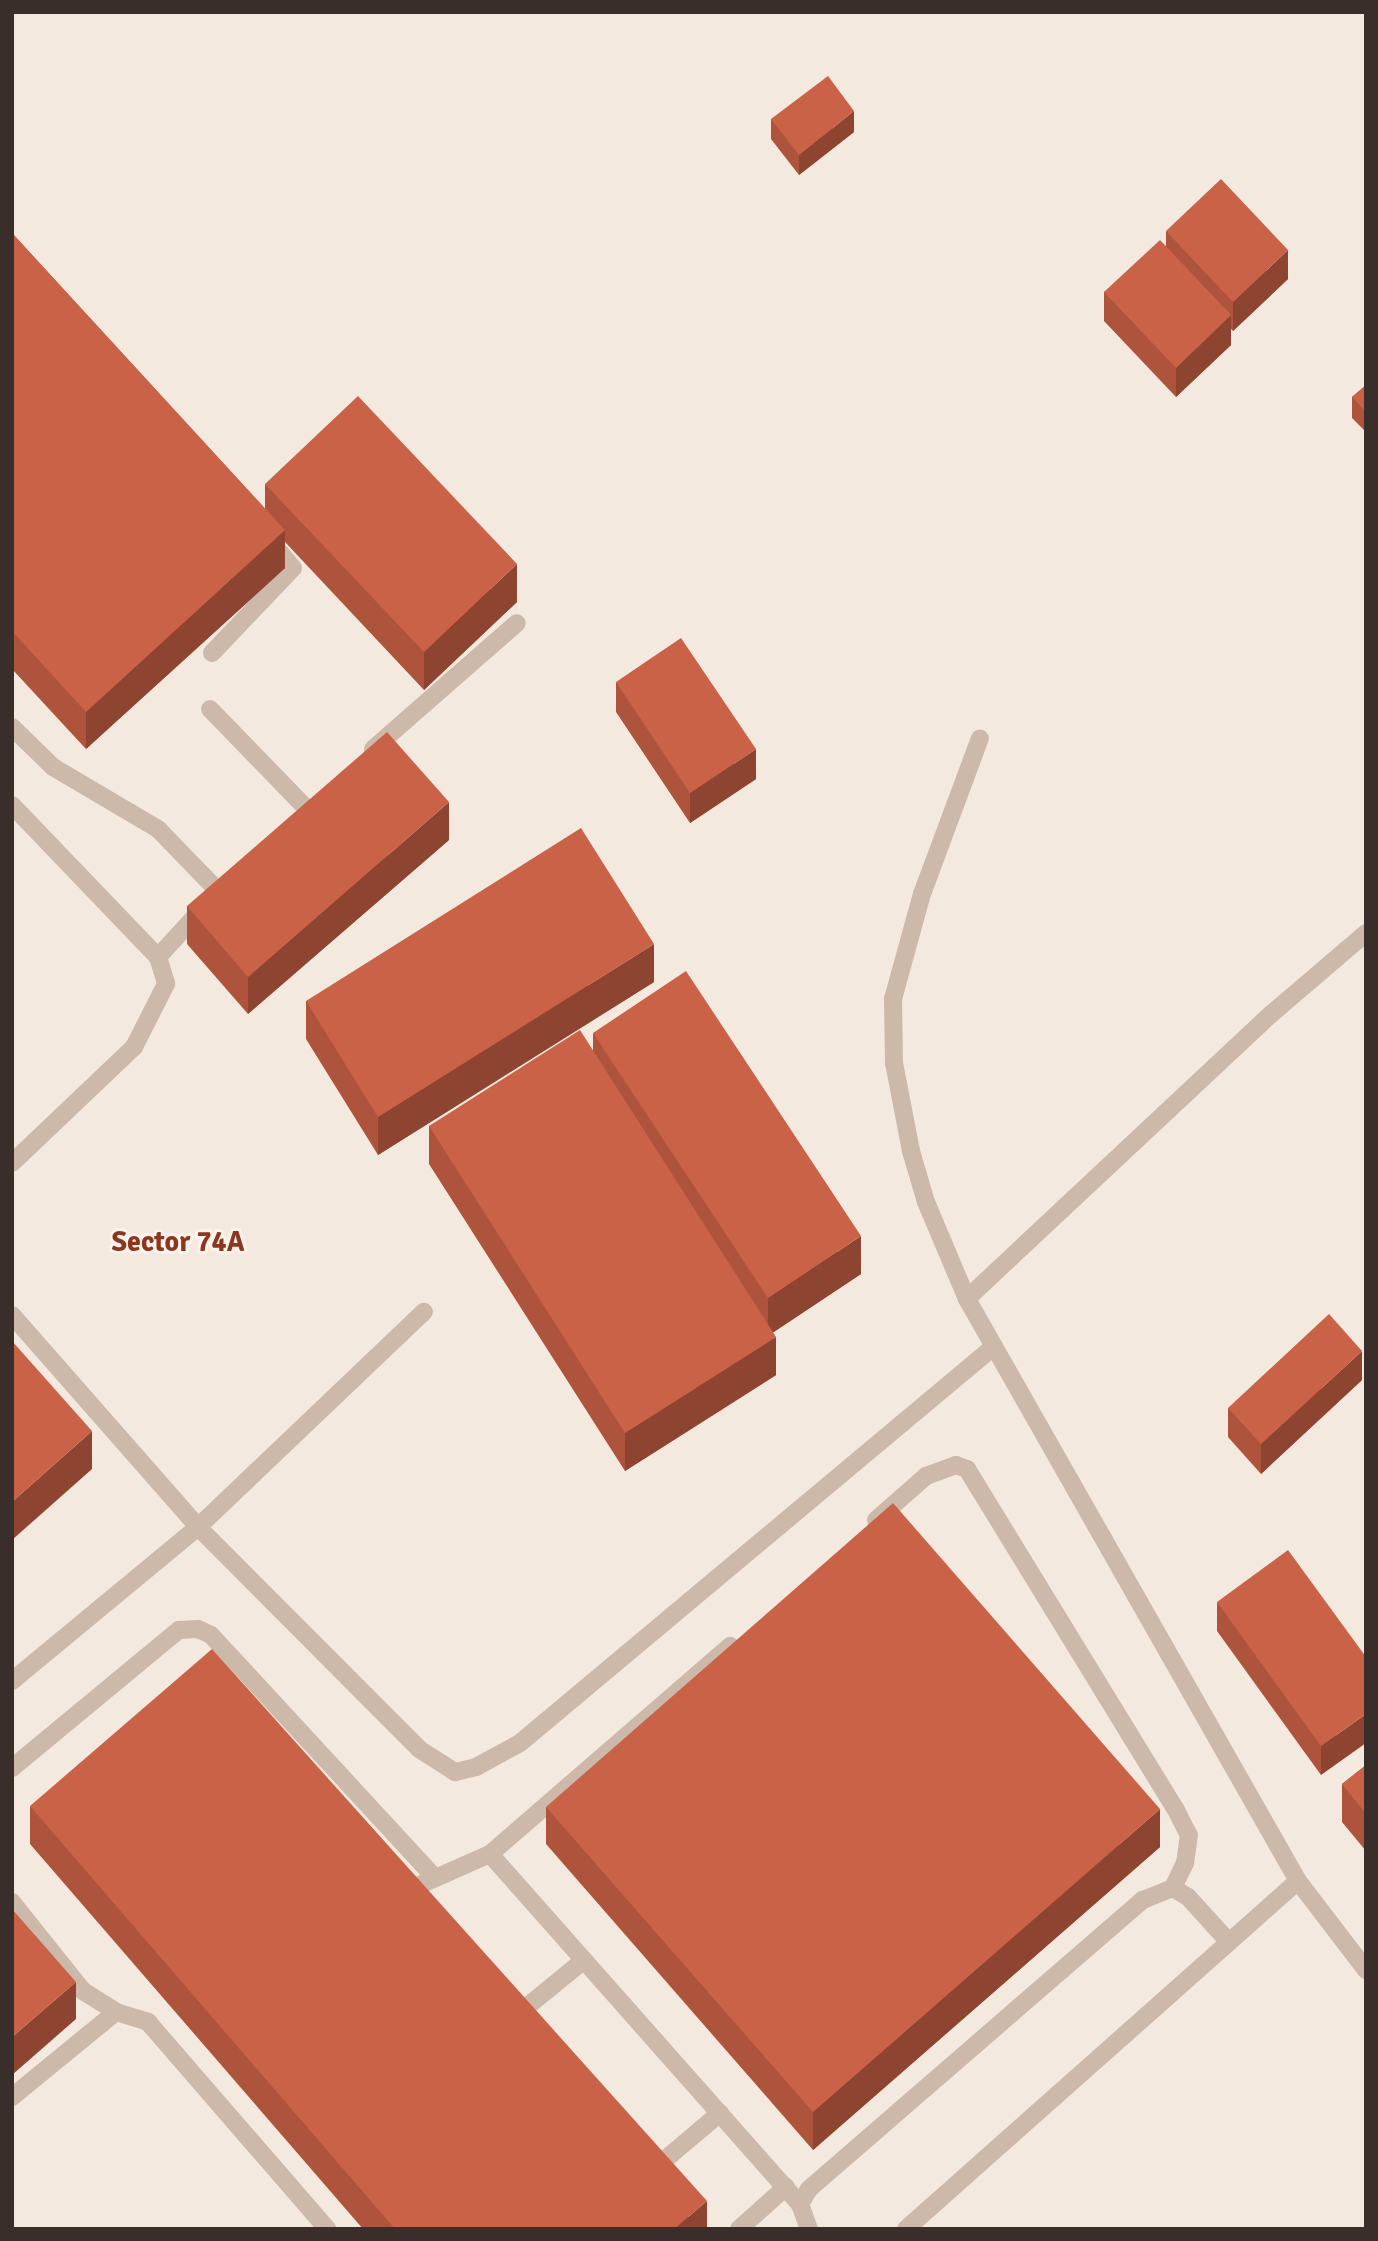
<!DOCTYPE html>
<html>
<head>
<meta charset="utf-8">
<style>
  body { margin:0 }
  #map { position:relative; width:1378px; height:2241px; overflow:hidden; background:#f4e9df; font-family:Signika,sans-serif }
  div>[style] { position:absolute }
  .service>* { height:18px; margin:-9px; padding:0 9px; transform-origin:9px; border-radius:9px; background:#cdb9aa }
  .minor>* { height:18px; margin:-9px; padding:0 9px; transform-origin:9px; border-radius:9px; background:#cdb9aa }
  .wall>* { inset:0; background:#ae543d }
  .shaded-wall>* { inset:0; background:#8d4532 }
  .building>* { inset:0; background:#ca6247 }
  span { translate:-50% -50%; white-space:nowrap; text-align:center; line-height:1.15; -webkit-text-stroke:6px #fbf3ec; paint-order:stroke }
  .district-label { font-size:28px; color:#8c3620; font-weight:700 }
  .frame { position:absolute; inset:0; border:14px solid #3a2e2a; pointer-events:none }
</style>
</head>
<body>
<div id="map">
  <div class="service">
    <i style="left:210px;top:709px;width:138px;rotate:45.9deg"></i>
    <i style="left:12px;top:727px;width:57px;rotate:44.3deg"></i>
    <i style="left:53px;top:767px;width:122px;rotate:30.6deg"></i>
    <i style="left:158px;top:829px;width:86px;rotate:45.9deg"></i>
    <i style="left:373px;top:749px;width:191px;rotate:-41.2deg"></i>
    <i style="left:12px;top:805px;width:211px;rotate:46.2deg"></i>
    <i style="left:158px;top:957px;width:28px;rotate:73deg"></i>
    <i style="left:166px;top:984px;width:71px;rotate:116.9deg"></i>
    <i style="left:134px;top:1047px;width:168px;rotate:136.4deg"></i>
    <i style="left:158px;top:957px;width:64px;rotate:-47.5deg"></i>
    <i style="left:967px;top:1299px;width:105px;rotate:-112.9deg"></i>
    <i style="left:926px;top:1202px;width:53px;rotate:-106.4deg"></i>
    <i style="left:911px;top:1151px;width:90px;rotate:-100.9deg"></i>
    <i style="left:894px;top:1063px;width:64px;rotate:-90.9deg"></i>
    <i style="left:893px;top:999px;width:109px;rotate:-74.6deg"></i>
    <i style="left:922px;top:894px;width:166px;rotate:-69.6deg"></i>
    <i style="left:12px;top:1315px;width:282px;rotate:48.7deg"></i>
    <i style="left:198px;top:1527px;width:313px;rotate:45.1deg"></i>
    <i style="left:419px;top:1749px;width:43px;rotate:32.6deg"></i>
    <i style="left:455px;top:1772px;width:22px;rotate:-13deg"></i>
    <i style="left:476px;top:1767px;width:50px;rotate:-28.6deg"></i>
    <i style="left:520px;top:1743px;width:615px;rotate:-39.92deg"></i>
    <i style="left:876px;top:1520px;width:67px;rotate:-41.3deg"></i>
    <i style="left:926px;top:1476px;width:32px;rotate:-20deg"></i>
    <i style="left:956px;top:1465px;width:12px;rotate:20deg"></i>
    <i style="left:967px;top:1469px;width:398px;rotate:58.5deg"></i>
    <i style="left:1175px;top:1808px;width:30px;rotate:63deg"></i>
    <i style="left:1189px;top:1835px;width:28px;rotate:98deg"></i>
    <i style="left:1185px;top:1863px;width:28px;rotate:116deg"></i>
    <i style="left:12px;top:1681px;width:241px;rotate:-39.6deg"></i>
    <i style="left:198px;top:1527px;width:312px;rotate:-43.6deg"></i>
    <i style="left:12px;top:1768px;width:217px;rotate:-39.6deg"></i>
    <i style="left:179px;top:1630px;width:19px;rotate:-3deg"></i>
    <i style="left:198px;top:1629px;width:14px;rotate:25deg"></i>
    <i style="left:211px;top:1635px;width:330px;rotate:47.3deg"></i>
    <i style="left:490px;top:1854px;width:468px;rotate:48.5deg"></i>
    <i style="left:413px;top:1888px;width:84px;rotate:-23.8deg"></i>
    <i style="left:490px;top:1854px;width:318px;rotate:-40.9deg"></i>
    <i style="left:12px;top:1902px;width:114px;rotate:51.4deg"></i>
    <i style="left:83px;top:1991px;width:39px;rotate:32deg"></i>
    <i style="left:116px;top:2012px;width:34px;rotate:17deg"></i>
    <i style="left:148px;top:2022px;width:274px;rotate:49.1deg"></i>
    <i style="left:518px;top:2014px;width:85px;rotate:-39.3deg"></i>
    <i style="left:12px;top:2097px;width:134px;rotate:-39.3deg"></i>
    <i style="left:655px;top:2168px;width:85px;rotate:-40.2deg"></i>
    <i style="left:739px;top:2229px;width:63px;rotate:-41.8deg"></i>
    <i style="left:809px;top:2229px;width:27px;rotate:-110deg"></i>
    <i style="left:800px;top:2204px;width:17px;rotate:-59deg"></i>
    <i style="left:809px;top:2189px;width:442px;rotate:-40.9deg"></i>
    <i style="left:1143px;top:1900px;width:32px;rotate:-22deg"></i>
    <i style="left:1173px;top:1888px;width:17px;rotate:31deg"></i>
    <i style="left:1188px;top:1897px;width:61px;rotate:47.7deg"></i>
    <i style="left:906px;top:2229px;width:524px;rotate:-41.6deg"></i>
  </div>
  <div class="minor">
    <i style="left:212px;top:653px;width:117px;rotate:-46.4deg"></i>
    <i style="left:293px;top:568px;width:35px;rotate:-130deg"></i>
    <i style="left:1366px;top:933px;width:126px;rotate:139.5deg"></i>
    <i style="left:1270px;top:1015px;width:415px;rotate:136.9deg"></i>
    <i style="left:967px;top:1299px;width:670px;rotate:60.37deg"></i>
    <i style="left:1298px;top:1881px;width:112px;rotate:52.6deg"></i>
  </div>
  <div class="wall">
    <i style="clip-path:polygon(771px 119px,854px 132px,799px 175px,771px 139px)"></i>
    <i style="clip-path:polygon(1166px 231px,1288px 279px,1233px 331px,1231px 329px,1231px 345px,1176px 397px,1104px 321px,1104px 292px,1166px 246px)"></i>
    <i style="clip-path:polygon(12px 233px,265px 509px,265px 484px,517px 602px,424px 690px,285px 542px,285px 568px,86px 749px,12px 669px)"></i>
    <i style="clip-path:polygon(1366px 385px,1366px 432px,1352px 418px,1352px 397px)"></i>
    <i style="clip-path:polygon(616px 682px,756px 779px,690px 823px,616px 712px)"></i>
    <i style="clip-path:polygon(449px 840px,248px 1014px,187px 944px,187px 906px)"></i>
    <i style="clip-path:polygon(654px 982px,378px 1155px,306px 1039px,306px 1001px)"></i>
    <i style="clip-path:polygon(593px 1033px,861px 1274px,773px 1332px,776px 1375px,625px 1471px,429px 1164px,429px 1126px,593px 1051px)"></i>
    <i style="clip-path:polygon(1362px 1380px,1261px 1474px,1228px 1437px,1228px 1408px)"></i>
    <i style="clip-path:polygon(1217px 1602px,1366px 1657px,1321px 1775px,1217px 1631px)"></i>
    <i style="clip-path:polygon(1366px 1765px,1366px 1851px,1342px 1822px,1342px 1784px)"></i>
    <i style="clip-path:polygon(30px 1806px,707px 2229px,363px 2229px,30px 1844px)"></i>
    <i style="clip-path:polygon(546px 1807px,1160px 1847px,813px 2150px,546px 1844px)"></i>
  </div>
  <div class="shaded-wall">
    <i style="clip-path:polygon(854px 111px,854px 132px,799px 175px,799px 155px)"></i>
    <i style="clip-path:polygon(1288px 250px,1288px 279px,1233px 331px,1233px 302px)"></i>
    <i style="clip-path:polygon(1231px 315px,1231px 345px,1176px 397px,1176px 368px)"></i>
    <i style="clip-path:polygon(285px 530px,285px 568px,86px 749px,86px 712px)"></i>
    <i style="clip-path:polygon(517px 564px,517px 602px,424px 690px,424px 652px)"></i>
    <i style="clip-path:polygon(756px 749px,756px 779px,690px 823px,690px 793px)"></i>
    <i style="clip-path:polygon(449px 802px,449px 840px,248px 1014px,248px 977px)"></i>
    <i style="clip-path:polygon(654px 944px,654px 982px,378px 1155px,378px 1117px)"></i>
    <i style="clip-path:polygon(861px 1236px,861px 1274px,768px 1336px,768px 1298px)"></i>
    <i style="clip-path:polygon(776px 1337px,776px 1375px,625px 1471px,625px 1433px)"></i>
    <i style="clip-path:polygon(1362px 1351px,1362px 1380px,1261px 1474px,1261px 1444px)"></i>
    <i style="clip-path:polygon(92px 1431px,92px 1469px,12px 1540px,12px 1502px)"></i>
    <i style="clip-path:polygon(1366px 1714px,1366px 1743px,1321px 1775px,1321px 1746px)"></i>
    <i style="clip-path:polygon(1160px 1809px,1160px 1847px,813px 2150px,813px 2112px)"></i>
    <i style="clip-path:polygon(76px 1982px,76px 2019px,12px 2075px,12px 2037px)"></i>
    <i style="clip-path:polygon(707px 2201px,707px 2229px,674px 2229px)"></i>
  </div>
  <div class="building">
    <i style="clip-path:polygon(828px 76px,854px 111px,799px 155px,771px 119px)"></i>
    <i style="clip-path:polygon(1221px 179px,1288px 250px,1233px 302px,1166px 231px)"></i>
    <i style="clip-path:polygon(12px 233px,285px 530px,86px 712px,12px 631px)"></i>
    <i style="clip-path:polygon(1160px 240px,1231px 315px,1176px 368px,1104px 292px)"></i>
    <i style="clip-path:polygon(1366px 385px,1366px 412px,1352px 397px)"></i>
    <i style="clip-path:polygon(358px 396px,517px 564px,424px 652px,265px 484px)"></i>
    <i style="clip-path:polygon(681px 638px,756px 749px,690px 793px,616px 682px)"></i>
    <i style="clip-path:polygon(387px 732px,449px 802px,248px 977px,187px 906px)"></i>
    <i style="clip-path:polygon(581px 828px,654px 944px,378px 1117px,306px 1001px)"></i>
    <i style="clip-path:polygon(686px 971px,861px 1236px,768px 1298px,593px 1033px)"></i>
    <i style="clip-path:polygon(580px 1030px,776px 1337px,625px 1433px,429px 1126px)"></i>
    <i style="clip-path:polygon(1329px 1314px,1362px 1351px,1261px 1444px,1228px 1408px)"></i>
    <i style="clip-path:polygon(12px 1341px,92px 1431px,12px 1502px)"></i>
    <i style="clip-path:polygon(893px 1503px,1160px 1809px,813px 2112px,546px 1807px)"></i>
    <i style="clip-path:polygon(1288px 1550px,1366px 1657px,1366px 1714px,1321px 1746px,1217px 1602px)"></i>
    <i style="clip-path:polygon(212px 1649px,707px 2201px,674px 2229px,395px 2229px,30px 1806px)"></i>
    <i style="clip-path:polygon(1366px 1765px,1366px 1814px,1342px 1784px)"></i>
    <i style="clip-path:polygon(12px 1909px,76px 1982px,12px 2037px)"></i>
  </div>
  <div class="district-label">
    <span style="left:178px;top:1242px">Sector 74A</span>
  </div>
  <div class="frame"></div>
</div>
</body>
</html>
